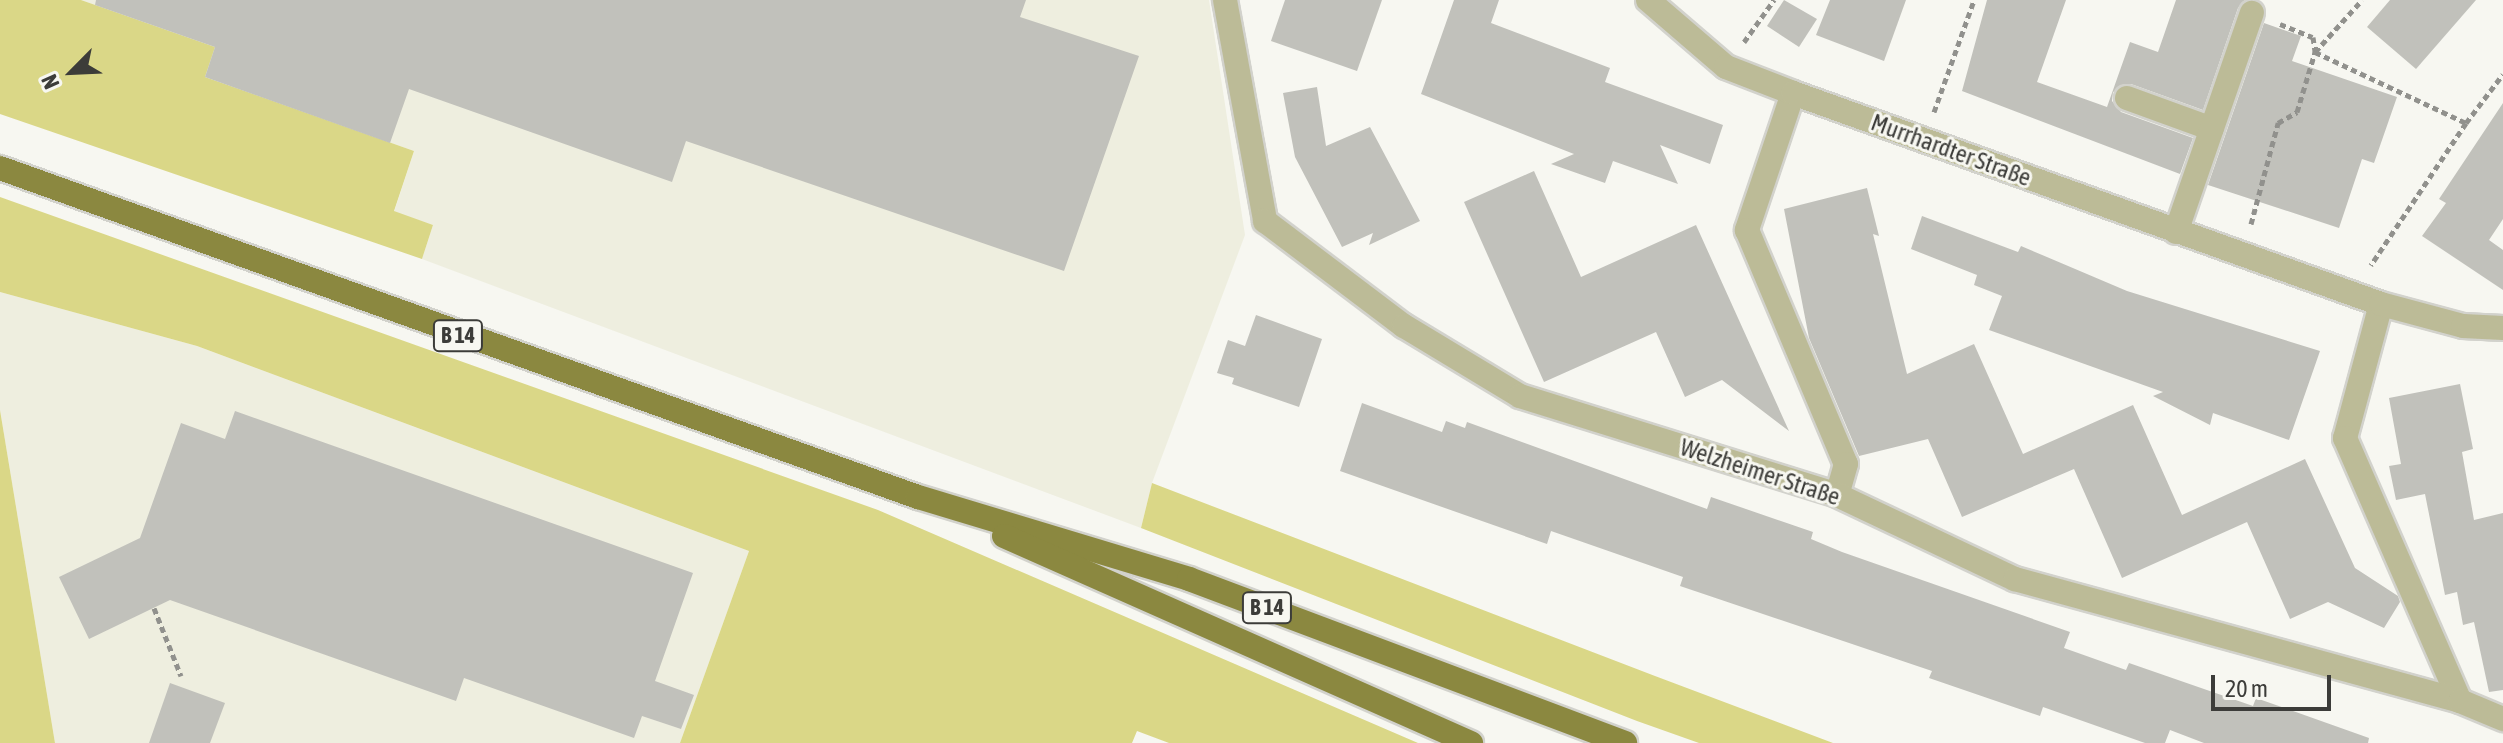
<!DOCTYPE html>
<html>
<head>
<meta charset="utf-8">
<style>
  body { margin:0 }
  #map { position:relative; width:2503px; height:743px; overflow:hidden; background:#f7f7f1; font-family:"Asap Condensed",sans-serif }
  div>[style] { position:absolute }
  .built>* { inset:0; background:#eeeedf }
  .green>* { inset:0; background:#dad787 }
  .building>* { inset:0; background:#c1c1bb }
  .path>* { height:5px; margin-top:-2.5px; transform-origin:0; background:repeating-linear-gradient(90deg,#91918d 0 6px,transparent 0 10px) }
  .roads { filter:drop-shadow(2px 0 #d2d2cc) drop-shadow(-2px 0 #d2d2cc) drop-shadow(0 2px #d2d2cc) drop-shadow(0 -2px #d2d2cc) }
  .lane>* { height:24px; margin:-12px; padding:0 12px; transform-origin:12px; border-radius:12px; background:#bcbb97 }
  .street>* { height:24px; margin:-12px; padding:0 12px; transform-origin:12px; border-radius:12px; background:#bcbb97 }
  .primary>* { height:24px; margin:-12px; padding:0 12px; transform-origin:12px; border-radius:12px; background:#8b8840 }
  span { translate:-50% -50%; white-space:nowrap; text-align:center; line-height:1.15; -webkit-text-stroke:6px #f7f7f1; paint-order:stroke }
  .shield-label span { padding:2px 6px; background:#f7f7f1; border:2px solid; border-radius:6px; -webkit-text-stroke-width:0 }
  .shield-label { font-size:22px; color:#3c3c39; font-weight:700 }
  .street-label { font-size:24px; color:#3c3c39 }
  .north { position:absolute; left:32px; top:32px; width:80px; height:80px; -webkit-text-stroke:6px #f7f7f1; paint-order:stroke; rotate:246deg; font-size:22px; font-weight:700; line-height:32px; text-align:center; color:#3c3c39 }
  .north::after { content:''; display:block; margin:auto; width:28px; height:36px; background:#3c3c39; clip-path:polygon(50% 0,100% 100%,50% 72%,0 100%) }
  .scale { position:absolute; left:2211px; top:675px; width:120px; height:36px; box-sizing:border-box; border:4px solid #3c3c39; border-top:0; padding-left:10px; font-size:24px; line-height:28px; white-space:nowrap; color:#3c3c39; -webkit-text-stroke:6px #f7f7f1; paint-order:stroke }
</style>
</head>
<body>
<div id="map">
  <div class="built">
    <i style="clip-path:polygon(81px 0,1209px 0,1245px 235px,1152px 483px,1141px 528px,422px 259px,433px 225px,394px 212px,414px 151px,205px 77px,214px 47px)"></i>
    <i style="clip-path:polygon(0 292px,197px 346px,749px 551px,680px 743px,55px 743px,0 410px)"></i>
  </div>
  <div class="green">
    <i style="clip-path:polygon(0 0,81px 0,215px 47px,205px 77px,414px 151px,394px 211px,433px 225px,422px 259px,0 114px)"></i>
    <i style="clip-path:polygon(0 197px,878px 510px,1418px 743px,1169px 743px,1137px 731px,1132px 743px,680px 743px,749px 551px,197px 346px,0 292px)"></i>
    <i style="clip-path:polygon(0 410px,55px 743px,0 743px)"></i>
    <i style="clip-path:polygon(1152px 483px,1655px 676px,1833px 743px,1699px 743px,1637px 721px,1141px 528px)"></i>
  </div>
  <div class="building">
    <i style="clip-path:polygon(96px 0,1026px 0,1020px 17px,1139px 56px,1064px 271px,686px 141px,672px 182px,409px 89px,390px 143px,205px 77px,215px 47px,95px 5px)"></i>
    <i style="clip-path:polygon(1285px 0,1382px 0,1357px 71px,1271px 41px)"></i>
    <i style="clip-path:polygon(1454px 0,1499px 0,1491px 23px,1610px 68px,1605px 82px,1723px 125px,1710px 164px,1660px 145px,1678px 184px,1613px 161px,1605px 183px,1551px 164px,1574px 154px,1421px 94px)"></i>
    <i style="clip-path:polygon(1784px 0,1817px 19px,1799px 47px,1767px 26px)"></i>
    <i style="clip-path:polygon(1830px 0,1906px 0,1884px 61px,1816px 35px)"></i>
    <i style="clip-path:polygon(1987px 0,2066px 0,2037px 82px,2107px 107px,2130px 42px,2158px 52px,2176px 0,2245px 0,2238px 8px,2203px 110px,2131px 84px,2113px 92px,2112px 101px,2121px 112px,2193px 138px,2180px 174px,1962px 91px)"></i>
    <i style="clip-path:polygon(2390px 0,2476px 0,2416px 69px,2367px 27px)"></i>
    <i style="clip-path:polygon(2264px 23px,2301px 36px,2292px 61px,2397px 97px,2374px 163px,2362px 159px,2339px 228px,2208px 185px)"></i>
    <i style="clip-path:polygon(1317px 87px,1326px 146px,1370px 127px,1420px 221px,1369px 245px,1373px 233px,1342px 247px,1295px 157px,1283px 93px)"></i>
    <i style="clip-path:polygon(2503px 103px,2503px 219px,2489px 240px,2503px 250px,2503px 290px,2422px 236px,2446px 203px,2439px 199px)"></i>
    <i style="clip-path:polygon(1534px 171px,1581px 277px,1696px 225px,1789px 431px,1722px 380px,1685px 397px,1656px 332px,1544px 382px,1464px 202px)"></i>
    <i style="clip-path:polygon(1867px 188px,1879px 236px,1873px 234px,1907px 374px,1974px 344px,2023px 454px,2133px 405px,2182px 515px,2305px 459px,2355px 568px,2398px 596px,2400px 602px,2384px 628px,2328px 602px,2290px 619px,2247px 522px,2122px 578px,2074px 469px,1962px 517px,1928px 439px,1859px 456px,1809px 338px,1784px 209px)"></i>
    <i style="clip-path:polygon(1922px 216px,2018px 252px,2021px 246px,2127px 291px,2320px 351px,2289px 440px,2213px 413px,2210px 425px,2153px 396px,2163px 392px,1989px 330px,2002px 296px,1974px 285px,1977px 275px,1911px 249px)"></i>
    <i style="clip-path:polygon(1256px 315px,1322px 339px,1299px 407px,1232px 384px,1234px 378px,1217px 373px,1228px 340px,1245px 346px)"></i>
    <i style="clip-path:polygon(2460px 384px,2473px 449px,2462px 452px,2474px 520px,2503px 513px,2503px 690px,2489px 692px,2474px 622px,2463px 625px,2457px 592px,2445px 595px,2425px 494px,2396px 500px,2389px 466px,2401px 464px,2389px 398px)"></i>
    <i style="clip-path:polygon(1362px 403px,1442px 432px,1446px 421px,1465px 428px,1467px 422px,1707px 509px,1711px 497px,1813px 532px,1811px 539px,1842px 552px,2070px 632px,2064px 648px,2126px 670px,2129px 663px,2253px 706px,2256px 698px,2369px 738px,2368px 743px,2204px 743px,2170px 730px,2165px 743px,2145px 743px,2043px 707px,2040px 716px,1929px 678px,1932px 671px,1680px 586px,1683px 577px,1551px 531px,1547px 544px,1340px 471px)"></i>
    <i style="clip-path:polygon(235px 411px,693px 573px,655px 681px,694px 695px,681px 729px,642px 716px,634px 738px,464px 678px,456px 701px,170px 600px,89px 639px,59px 577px,140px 538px,181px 423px,225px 439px)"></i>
    <i style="clip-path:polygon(170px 683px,225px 703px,210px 743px,149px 743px)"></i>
  </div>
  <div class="path">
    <i style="left:2280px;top:24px;width:35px;rotate:22deg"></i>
    <i style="left:2313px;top:37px;width:15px;rotate:82deg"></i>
    <i style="left:2315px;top:52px;width:167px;rotate:25.2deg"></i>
    <i style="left:2466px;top:123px;width:171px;rotate:123.8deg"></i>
    <i style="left:1744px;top:42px;width:52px;rotate:-54.5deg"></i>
    <i style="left:1934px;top:112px;width:119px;rotate:-70.3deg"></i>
    <i style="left:2466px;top:123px;width:61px;rotate:-52.9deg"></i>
    <i style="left:2251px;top:224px;width:105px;rotate:-75deg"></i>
    <i style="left:2278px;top:123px;width:22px;rotate:-30deg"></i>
    <i style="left:2297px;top:112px;width:63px;rotate:-73.3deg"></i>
    <i style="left:2315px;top:52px;width:70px;rotate:-47.9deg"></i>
    <i style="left:154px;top:608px;width:73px;rotate:68.3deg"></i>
  </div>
  <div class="roads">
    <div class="lane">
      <i style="left:1793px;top:93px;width:145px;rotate:108.6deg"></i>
      <i style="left:1747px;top:230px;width:254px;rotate:67.1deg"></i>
      <i style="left:1846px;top:464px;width:32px;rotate:106deg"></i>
      <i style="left:2127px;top:98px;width:90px;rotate:20deg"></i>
      <i style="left:2176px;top:232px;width:232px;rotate:-70.9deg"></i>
      <i style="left:2381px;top:304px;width:139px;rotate:105deg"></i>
      <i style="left:2345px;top:438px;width:287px;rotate:66.4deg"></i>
    </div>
    <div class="street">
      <i style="left:1225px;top:0;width:225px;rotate:79.7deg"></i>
      <i style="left:1265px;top:221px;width:174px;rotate:37.1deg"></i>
      <i style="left:1404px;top:326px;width:135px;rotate:31.1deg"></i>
      <i style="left:1520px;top:396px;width:332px;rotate:17.3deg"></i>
      <i style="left:1837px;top:495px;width:197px;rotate:25.3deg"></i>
      <i style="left:2015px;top:579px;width:461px;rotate:15.3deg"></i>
      <i style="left:2460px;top:701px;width:47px;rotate:22.7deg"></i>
      <i style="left:1648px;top:0;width:103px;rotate:40.7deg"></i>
      <i style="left:1726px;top:67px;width:72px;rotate:21.2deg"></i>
      <i style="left:1793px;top:93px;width:625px;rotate:19.74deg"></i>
      <i style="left:2381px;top:304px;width:85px;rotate:15deg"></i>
      <i style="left:2463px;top:326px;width:40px;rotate:2.9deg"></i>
    </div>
    <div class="primary">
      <i style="left:0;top:168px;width:975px;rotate:19.72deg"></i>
      <i style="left:918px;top:497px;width:283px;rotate:16.8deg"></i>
      <i style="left:1189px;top:579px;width:466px;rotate:20.6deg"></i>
      <i style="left:1004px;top:536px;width:511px;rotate:23.91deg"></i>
    </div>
  </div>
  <div class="shield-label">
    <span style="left:458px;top:336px">B 14</span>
    <span style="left:1267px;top:608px">B 14</span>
  </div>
  <div class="street-label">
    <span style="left:1951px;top:150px;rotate:20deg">Murrhardter Straße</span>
    <span style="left:1760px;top:472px;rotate:18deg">Welzheimer Straße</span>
  </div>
  <div class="north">N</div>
  <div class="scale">20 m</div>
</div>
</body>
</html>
